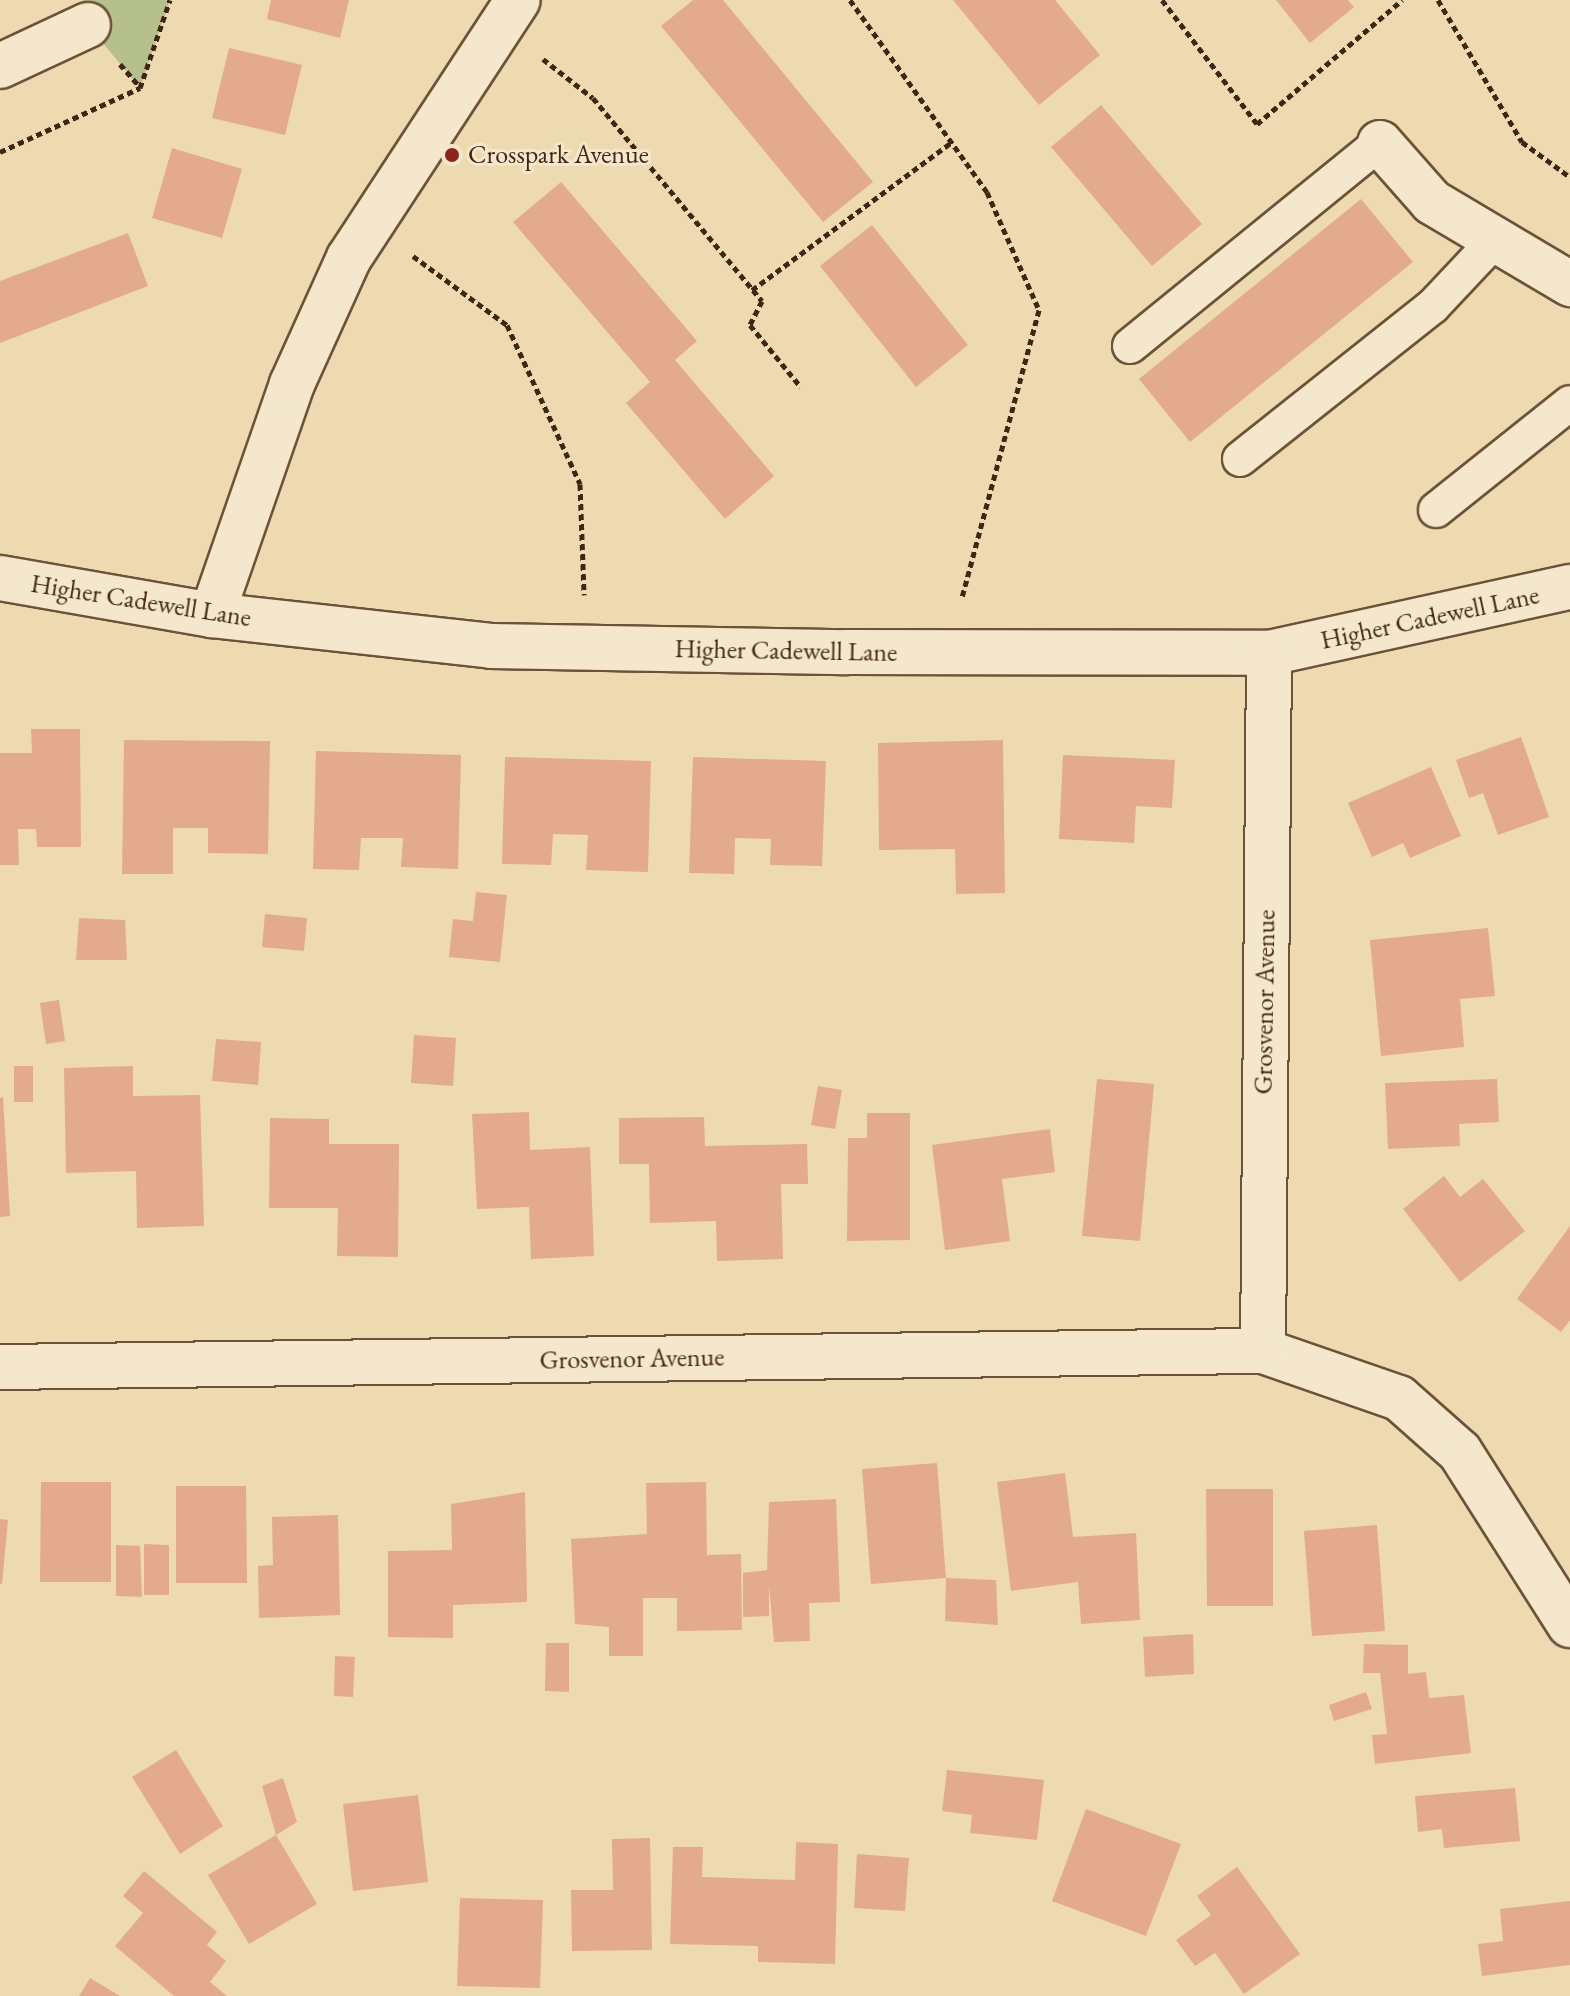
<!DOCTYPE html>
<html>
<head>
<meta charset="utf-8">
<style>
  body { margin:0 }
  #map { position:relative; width:1570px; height:1996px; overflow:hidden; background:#eedab1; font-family:"EB Garamond",serif }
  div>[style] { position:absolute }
  .green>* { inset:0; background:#b6c08d }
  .building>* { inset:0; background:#e3aa8e }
  .path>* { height:5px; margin-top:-2.5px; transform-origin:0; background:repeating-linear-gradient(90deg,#422511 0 6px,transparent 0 10px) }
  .roads { filter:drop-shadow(2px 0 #6d5239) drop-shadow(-2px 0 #6d5239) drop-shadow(0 2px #6d5239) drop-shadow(0 -2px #6d5239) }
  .lane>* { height:34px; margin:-17px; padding:0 17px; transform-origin:17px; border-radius:17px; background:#f4e7cc }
  .street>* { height:44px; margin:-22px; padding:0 22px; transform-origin:22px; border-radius:22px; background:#f4e7cc }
  .dots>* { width:22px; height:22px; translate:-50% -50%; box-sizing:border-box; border:4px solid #f4e7cc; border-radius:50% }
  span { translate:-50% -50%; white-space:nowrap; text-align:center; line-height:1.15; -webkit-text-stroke:6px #f4e7cc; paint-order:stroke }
  .poi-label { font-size:26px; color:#422511 }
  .left { translate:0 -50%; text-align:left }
  .street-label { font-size:26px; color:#422511 }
</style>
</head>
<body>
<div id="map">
  <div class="green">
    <i style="clip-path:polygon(83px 0,170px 0,140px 88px,88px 25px)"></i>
  </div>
  <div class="building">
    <i style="clip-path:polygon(271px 0,349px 0,340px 38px,267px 19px)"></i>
    <i style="clip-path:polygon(693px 0,723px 0,873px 182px,823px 222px,661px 26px)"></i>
    <i style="clip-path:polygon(953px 0,1055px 0,1100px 55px,1039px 105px)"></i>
    <i style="clip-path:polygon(1276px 0,1348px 0,1354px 7px,1310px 43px)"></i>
    <i style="clip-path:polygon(229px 48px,302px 65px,285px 135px,212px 118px)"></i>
    <i style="clip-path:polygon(1101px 105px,1202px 224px,1152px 266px,1051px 147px)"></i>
    <i style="clip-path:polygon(172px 148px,242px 169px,222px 238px,152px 218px)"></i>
    <i style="clip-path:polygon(561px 182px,697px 341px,675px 360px,774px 476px,725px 519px,626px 403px,650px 382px,513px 222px)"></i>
    <i style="clip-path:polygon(1361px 199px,1413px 262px,1190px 442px,1139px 379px)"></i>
    <i style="clip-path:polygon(872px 225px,968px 345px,916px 387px,820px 266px)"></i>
    <i style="clip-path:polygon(128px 233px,148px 286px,0 343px,0 281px)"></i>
    <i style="clip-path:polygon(31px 729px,80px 729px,81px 847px,37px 847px,36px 829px,18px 829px,19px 865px,0 865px,0 753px,32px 753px)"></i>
    <i style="clip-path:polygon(1521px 737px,1549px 817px,1498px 835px,1483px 793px,1469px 798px,1456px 760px)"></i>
    <i style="clip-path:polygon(124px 740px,270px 741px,268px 854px,208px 853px,208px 828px,173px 828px,173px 874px,122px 874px)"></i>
    <i style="clip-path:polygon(1003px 740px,1005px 893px,956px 894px,955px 849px,879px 850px,878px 743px)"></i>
    <i style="clip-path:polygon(316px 751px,461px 755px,458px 869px,401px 867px,403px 838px,361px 838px,359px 870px,313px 869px)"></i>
    <i style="clip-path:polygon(1063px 755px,1175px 760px,1172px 808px,1136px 806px,1134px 843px,1059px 839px)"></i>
    <i style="clip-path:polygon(505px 757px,651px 761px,648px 872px,586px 870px,588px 835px,553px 834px,551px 865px,502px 864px)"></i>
    <i style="clip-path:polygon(693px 757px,826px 761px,822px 866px,770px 865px,771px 839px,735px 838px,734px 874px,689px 873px)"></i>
    <i style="clip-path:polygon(1431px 767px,1461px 836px,1410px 858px,1403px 843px,1372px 857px,1348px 803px)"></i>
    <i style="clip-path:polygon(476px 892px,507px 895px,500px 962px,449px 957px,453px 919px,473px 921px)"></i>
    <i style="clip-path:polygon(265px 914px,307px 918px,304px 951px,262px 947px)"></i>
    <i style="clip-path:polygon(79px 918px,125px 920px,127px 960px,76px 960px)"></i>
    <i style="clip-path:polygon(1488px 928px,1495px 996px,1460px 999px,1464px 1047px,1381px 1056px,1370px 940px)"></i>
    <i style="clip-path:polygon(59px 1000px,65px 1041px,46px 1044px,40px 1003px)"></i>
    <i style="clip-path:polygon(414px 1035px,456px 1038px,453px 1086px,411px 1083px)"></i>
    <i style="clip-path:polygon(216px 1039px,261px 1042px,258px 1085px,212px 1081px)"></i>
    <i style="clip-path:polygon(14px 1066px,33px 1066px,33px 1102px,14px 1102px)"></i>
    <i style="clip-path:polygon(133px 1066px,133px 1096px,200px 1095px,204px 1226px,137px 1228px,136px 1171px,66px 1173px,64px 1068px)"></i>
    <i style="clip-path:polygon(1097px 1079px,1154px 1084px,1140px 1241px,1082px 1236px)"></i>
    <i style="clip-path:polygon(1497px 1079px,1499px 1122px,1459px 1124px,1460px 1146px,1388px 1149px,1385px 1083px)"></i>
    <i style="clip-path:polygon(818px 1086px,842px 1090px,835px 1129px,811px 1125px)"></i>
    <i style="clip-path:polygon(3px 1097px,10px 1216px,0 1217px,0 1098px)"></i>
    <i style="clip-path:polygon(529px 1112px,530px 1150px,590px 1147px,594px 1256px,531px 1259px,529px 1207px,477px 1209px,472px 1114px)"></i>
    <i style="clip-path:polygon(867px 1113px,910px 1113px,910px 1240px,847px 1241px,848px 1138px,867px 1138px)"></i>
    <i style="clip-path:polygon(704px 1117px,705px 1146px,807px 1144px,808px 1184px,781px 1184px,783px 1259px,717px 1261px,716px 1221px,650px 1223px,649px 1164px,619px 1164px,619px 1118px)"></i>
    <i style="clip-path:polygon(270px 1118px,329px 1119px,329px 1144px,399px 1144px,398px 1257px,337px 1256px,338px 1208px,269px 1208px)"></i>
    <i style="clip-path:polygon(1050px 1129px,1055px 1172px,1002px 1179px,1010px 1241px,945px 1250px,932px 1145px)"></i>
    <i style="clip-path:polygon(1444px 1176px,1460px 1197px,1483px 1179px,1525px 1231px,1460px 1282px,1403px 1209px)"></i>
    <i style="clip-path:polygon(1570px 1226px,1570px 1320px,1561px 1332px,1517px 1299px)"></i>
    <i style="clip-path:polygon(937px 1463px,946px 1578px,871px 1584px,862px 1469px)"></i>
    <i style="clip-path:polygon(1065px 1473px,1073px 1537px,1136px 1533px,1140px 1620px,1081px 1624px,1078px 1582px,1011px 1591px,997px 1482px)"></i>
    <i style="clip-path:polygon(41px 1482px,111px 1482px,111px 1582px,40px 1582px)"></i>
    <i style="clip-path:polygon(706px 1482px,707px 1555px,741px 1554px,742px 1630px,677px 1631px,677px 1598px,643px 1598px,643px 1656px,609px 1656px,609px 1627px,575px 1624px,571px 1539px,647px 1534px,646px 1483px)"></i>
    <i style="clip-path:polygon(176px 1486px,246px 1486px,247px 1583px,176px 1583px)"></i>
    <i style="clip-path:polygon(1206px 1489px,1273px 1489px,1273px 1606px,1207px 1606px)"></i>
    <i style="clip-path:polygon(525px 1492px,527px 1602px,453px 1605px,453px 1638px,388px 1637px,388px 1551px,452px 1550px,451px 1504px)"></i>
    <i style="clip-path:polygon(836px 1499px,840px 1602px,809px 1603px,810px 1641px,774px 1642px,769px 1585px,769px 1616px,743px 1617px,743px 1573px,767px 1570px,769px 1502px)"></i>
    <i style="clip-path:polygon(338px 1515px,340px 1615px,259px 1618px,258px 1566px,273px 1565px,272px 1517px)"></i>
    <i style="clip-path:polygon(0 1519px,8px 1520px,2px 1584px,0 1584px)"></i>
    <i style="clip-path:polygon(1377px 1525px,1385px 1631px,1312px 1636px,1304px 1531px)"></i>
    <i style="clip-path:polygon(144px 1544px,169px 1545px,169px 1595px,144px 1595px)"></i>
    <i style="clip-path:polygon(116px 1545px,140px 1546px,142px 1597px,116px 1596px)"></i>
    <i style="clip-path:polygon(946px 1578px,996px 1580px,998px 1625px,945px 1621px)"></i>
    <i style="clip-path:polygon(1193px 1634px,1194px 1674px,1145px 1677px,1143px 1637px)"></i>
    <i style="clip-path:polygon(546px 1643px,569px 1643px,569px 1692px,545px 1691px)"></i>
    <i style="clip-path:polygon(1364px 1644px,1408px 1645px,1408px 1674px,1426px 1672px,1429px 1698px,1464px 1695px,1471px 1753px,1375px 1764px,1372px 1735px,1387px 1734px,1380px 1673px,1363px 1673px)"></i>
    <i style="clip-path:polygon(335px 1656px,355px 1657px,353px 1697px,334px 1696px)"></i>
    <i style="clip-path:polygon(1366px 1692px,1372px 1709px,1334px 1721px,1329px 1705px)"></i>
    <i style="clip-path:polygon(176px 1750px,223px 1826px,180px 1854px,132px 1777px)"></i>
    <i style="clip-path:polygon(947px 1770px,1044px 1780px,1037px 1840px,970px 1833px,972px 1815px,942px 1811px)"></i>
    <i style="clip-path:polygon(283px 1778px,297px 1822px,276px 1835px,262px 1786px)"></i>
    <i style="clip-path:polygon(1515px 1788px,1520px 1841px,1444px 1848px,1442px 1829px,1418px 1832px,1415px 1796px)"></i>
    <i style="clip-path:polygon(418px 1795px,428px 1882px,353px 1891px,343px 1804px)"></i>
    <i style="clip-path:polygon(1086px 1809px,1181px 1844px,1146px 1936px,1052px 1901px)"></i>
    <i style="clip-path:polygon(276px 1835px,317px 1904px,249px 1944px,208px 1875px)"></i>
    <i style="clip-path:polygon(650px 1838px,652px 1950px,572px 1951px,571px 1890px,613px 1890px,612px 1839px)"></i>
    <i style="clip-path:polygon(796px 1842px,838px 1844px,835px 1964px,758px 1962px,758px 1946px,670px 1944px,673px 1847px,703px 1847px,702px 1877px,795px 1880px)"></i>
    <i style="clip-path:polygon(857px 1854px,909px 1858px,905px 1911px,854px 1908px)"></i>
    <i style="clip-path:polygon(1237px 1867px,1300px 1954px,1244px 1994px,1215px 1953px,1195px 1966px,1176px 1940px,1211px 1915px,1197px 1896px)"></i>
    <i style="clip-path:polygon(144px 1871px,217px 1932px,207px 1945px,226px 1961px,210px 1982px,227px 1996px,174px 1996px,115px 1946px,143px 1913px,123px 1896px)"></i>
    <i style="clip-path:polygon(460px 1898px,543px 1900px,540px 1988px,457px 1986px)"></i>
    <i style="clip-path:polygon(1570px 1901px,1570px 1965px,1482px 1976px,1478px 1944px,1503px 1941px,1500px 1909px)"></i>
    <i style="clip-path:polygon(90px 1978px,120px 1996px,79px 1996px)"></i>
  </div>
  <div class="path">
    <i style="left:850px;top:0;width:236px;rotate:54.5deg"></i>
    <i style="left:987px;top:192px;width:129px;rotate:66.2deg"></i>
    <i style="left:1039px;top:310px;width:298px;rotate:105deg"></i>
    <i style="left:1162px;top:0;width:156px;rotate:52.5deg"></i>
    <i style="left:1257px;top:124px;width:191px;rotate:-40.5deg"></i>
    <i style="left:1438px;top:0;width:165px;rotate:59.4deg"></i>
    <i style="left:1522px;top:142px;width:59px;rotate:36.1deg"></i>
    <i style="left:543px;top:59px;width:63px;rotate:38deg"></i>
    <i style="left:593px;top:98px;width:264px;rotate:50.2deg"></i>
    <i style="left:762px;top:301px;width:27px;rotate:117deg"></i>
    <i style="left:750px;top:325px;width:80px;rotate:50.6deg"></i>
    <i style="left:120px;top:64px;width:30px;rotate:49deg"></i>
    <i style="left:0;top:152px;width:154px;rotate:-24.6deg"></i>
    <i style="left:140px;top:88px;width:93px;rotate:-71.2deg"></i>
    <i style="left:413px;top:256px;width:117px;rotate:36.3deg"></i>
    <i style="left:507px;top:325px;width:175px;rotate:65.3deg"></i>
    <i style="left:580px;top:484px;width:111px;rotate:87.9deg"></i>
    <i style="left:752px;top:290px;width:247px;rotate:-36.5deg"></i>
  </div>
  <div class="roads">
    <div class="lane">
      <i style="left:1130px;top:346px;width:322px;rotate:-39.1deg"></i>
      <i style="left:1240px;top:459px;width:246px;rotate:-38.4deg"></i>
      <i style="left:1433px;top:306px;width:91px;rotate:-46.8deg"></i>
      <i style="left:1436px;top:510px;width:171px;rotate:-38.6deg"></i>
    </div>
    <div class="street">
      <i style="left:0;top:66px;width:97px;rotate:-25deg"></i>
      <i style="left:1380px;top:143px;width:79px;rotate:48.6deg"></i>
      <i style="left:1432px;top:202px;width:161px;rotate:30.7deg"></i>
      <i style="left:0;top:578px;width:215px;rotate:9.9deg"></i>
      <i style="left:212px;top:615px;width:281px;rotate:6.3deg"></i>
      <i style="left:491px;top:646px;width:355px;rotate:1deg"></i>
      <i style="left:846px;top:652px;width:423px;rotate:0.1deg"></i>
      <i style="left:1269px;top:653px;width:308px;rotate:-12.4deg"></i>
      <i style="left:212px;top:615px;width:244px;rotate:-70.9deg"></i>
      <i style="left:292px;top:384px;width:138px;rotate:-65.7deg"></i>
      <i style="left:349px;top:258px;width:308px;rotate:-56.8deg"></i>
      <i style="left:1269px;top:653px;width:698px;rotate:90.49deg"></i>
      <i style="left:1263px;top:1351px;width:144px;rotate:19.1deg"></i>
      <i style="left:1399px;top:1398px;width:81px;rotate:41.5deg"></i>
      <i style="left:1460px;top:1452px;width:205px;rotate:57.6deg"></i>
      <i style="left:0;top:1367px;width:1263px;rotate:-0.73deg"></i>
    </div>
  </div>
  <div class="dots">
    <i style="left:452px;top:155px;background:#8f2418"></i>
  </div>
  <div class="poi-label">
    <span class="left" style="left:468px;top:155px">Crosspark Avenue</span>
  </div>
  <div class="street-label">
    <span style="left:141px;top:601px;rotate:9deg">Higher Cadewell Lane</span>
    <span style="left:1430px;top:618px;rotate:-12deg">Higher Cadewell Lane</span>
    <span style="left:786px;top:651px;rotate:1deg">Higher Cadewell Lane</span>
    <span style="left:1265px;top:1002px;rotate:-89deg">Grosvenor Avenue</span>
    <span style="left:632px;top:1359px;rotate:-1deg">Grosvenor Avenue</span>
  </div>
</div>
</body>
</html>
